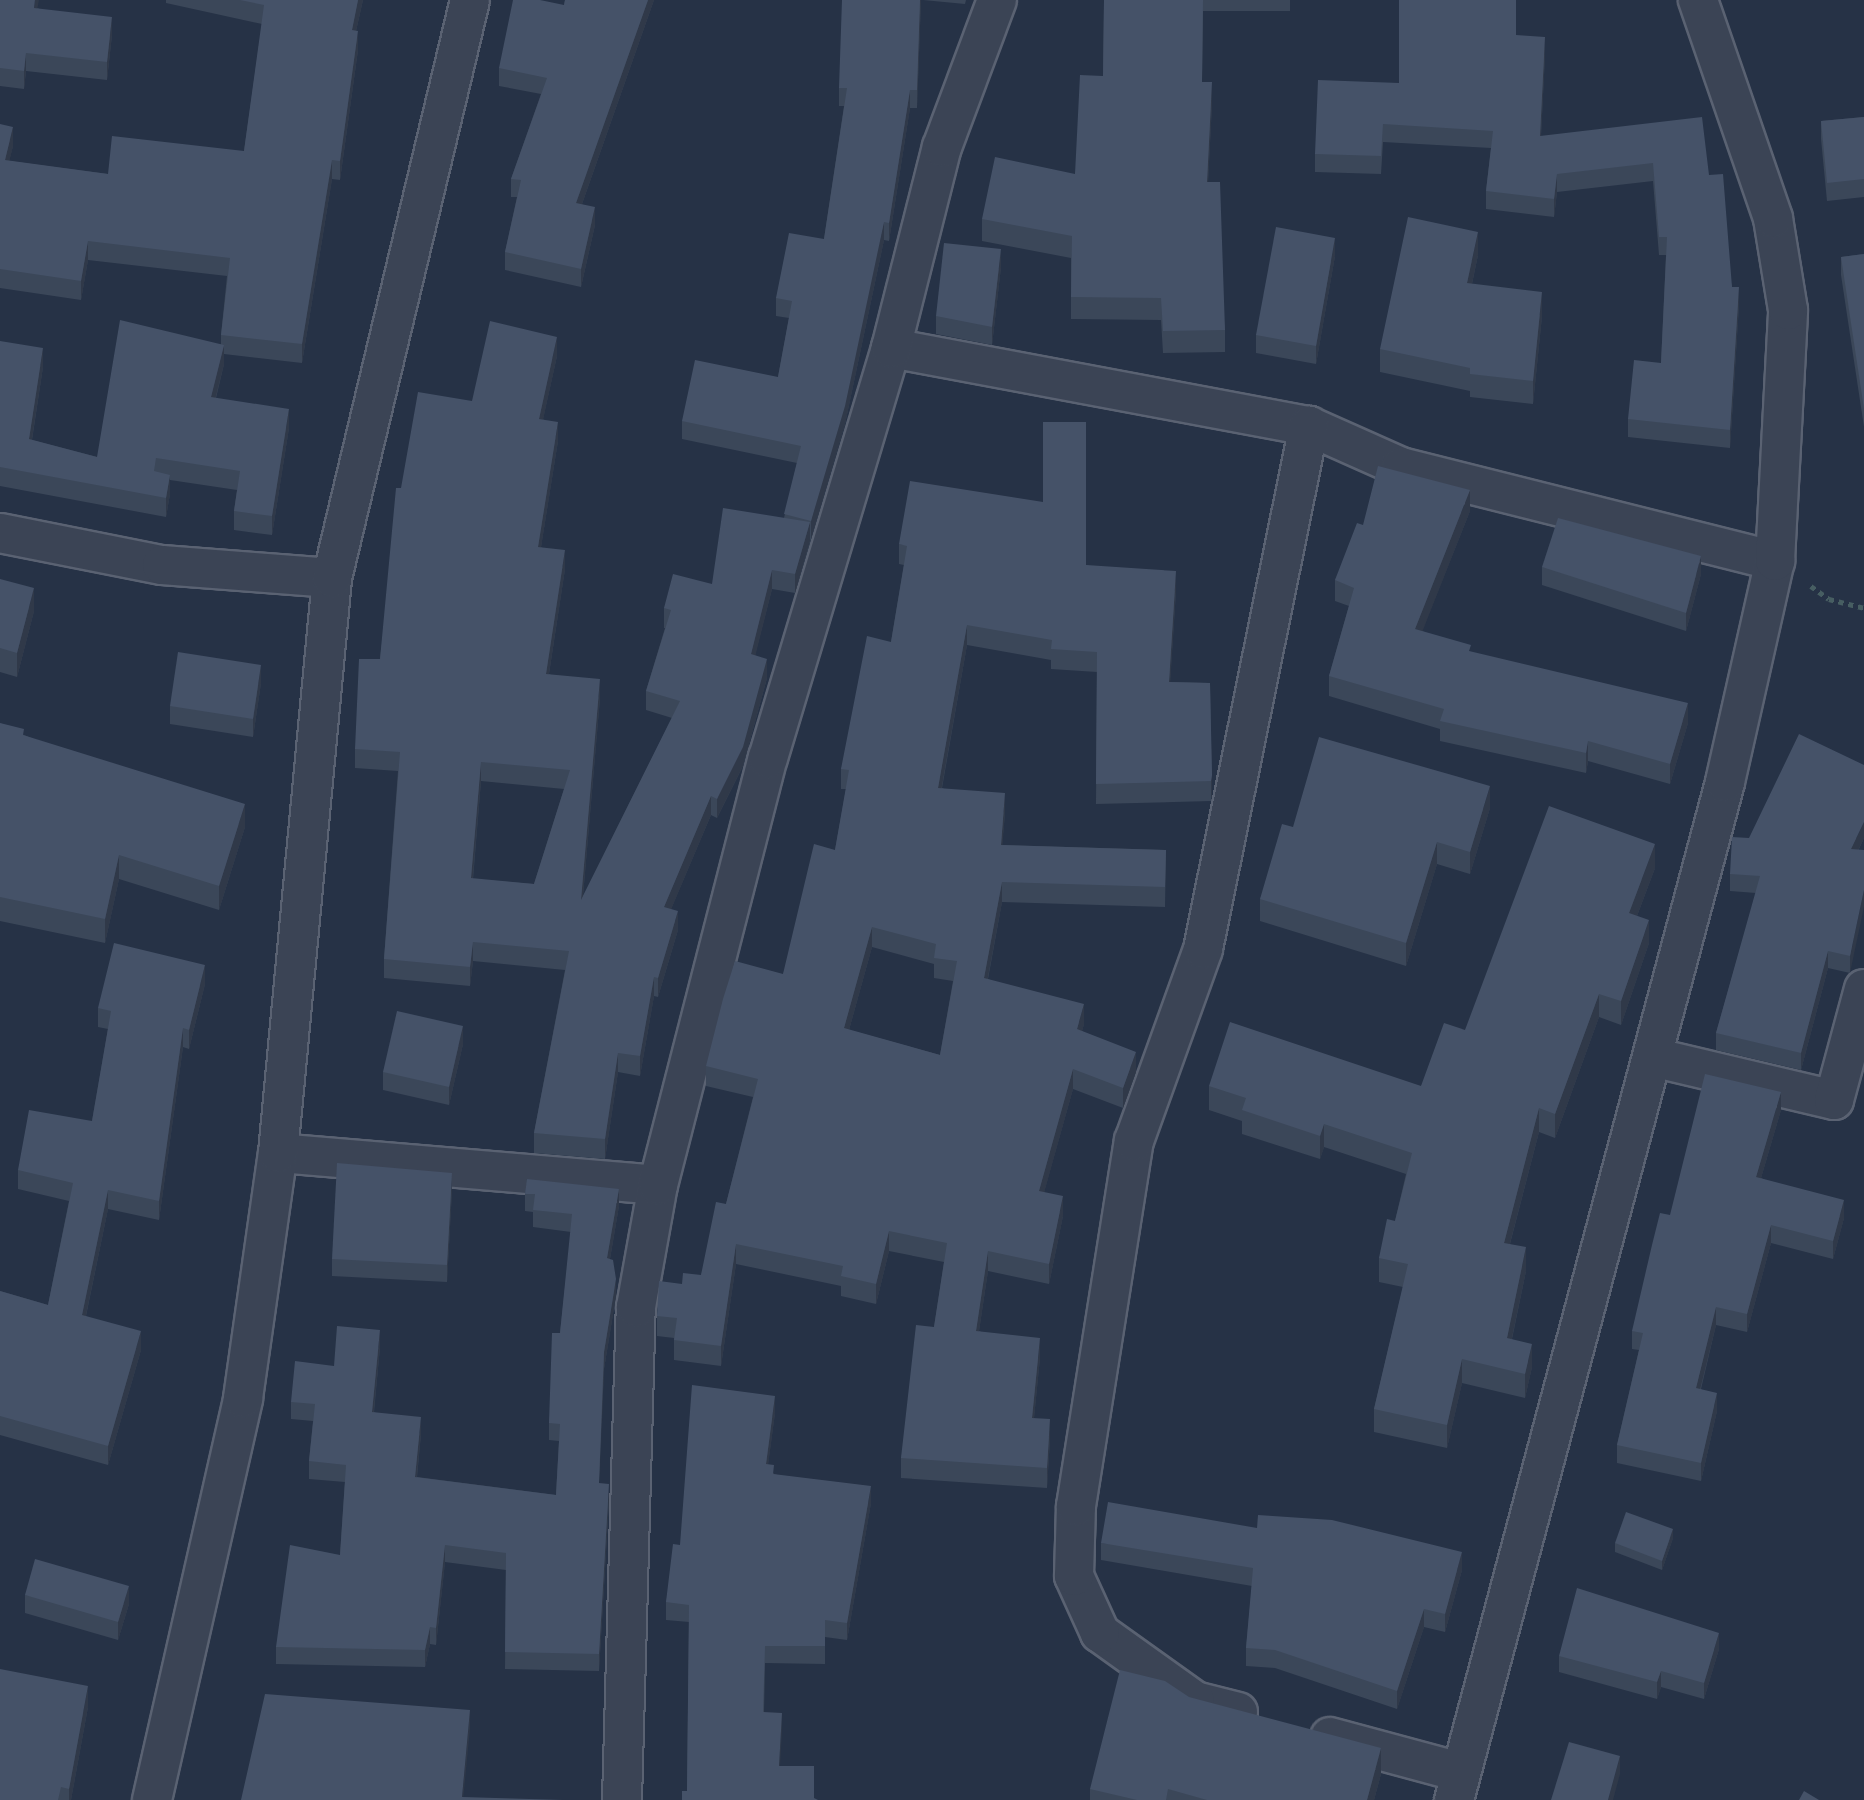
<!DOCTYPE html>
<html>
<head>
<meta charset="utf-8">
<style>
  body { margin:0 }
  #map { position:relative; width:1864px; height:1800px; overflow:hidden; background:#263246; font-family:Commissioner,sans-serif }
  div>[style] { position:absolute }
  .path>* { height:4.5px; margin-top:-2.25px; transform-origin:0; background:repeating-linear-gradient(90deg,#475e62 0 5px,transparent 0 10px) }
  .roads { filter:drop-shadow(2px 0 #5a6272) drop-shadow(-2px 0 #5a6272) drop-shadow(0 2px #5a6272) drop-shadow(0 -2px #5a6272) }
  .minor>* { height:38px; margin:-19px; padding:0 19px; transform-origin:19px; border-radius:19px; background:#3b4455 }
  .wall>* { inset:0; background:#3b4759 }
  .shaded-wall>* { inset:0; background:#303949 }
  .building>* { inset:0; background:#455268 }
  span { translate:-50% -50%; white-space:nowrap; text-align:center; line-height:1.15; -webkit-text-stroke:7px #20293a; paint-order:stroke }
</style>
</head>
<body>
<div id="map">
  <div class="path">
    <i style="left:1811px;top:586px;width:22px;rotate:36deg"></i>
    <i style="left:1829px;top:599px;width:36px;rotate:14deg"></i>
  </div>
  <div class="roads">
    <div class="minor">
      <i style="left:891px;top:348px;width:425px;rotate:10.6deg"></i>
      <i style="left:1309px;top:426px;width:101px;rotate:24deg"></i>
      <i style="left:1401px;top:467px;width:386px;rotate:14.1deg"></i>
      <i style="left:0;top:533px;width:165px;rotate:11.2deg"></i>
      <i style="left:162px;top:565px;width:170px;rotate:4.4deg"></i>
      <i style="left:1652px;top:1057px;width:187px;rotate:13.3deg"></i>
      <i style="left:1834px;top:1100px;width:115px;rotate:-74.9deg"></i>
      <i style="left:278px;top:1153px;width:381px;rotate:4.8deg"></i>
      <i style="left:1238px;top:1712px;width:44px;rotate:-165.7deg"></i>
      <i style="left:1195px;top:1701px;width:117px;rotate:-144.4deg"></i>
      <i style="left:1100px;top:1633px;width:63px;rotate:-114.5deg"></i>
      <i style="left:1074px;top:1576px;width:70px;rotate:-88.4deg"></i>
      <i style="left:1076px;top:1506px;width:370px;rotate:-81deg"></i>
      <i style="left:1134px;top:1141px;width:204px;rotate:-70.2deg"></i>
      <i style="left:1203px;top:949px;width:534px;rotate:-78.54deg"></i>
      <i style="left:1330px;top:1737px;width:135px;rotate:15.1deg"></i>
      <i style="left:152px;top:1800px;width:412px;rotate:-77.2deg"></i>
      <i style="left:243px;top:1398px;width:247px;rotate:-81.9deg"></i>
      <i style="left:278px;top:1153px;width:578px;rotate:-84.63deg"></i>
      <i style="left:332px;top:578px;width:594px;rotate:-76.57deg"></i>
      <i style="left:622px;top:1800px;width:493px;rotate:-88.4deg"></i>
      <i style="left:636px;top:1307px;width:124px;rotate:-79.8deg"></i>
      <i style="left:658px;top:1185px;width:441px;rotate:-75.6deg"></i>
      <i style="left:768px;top:758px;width:428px;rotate:-73.3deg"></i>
      <i style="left:891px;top:348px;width:207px;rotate:-75.8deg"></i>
      <i style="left:942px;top:147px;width:157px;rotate:-69.5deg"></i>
      <i style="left:1454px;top:1800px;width:1053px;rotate:-75.09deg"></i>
      <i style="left:1725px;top:782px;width:227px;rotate:-77.3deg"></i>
      <i style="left:1775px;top:561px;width:251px;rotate:-87deg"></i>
      <i style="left:1788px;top:310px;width:93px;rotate:-99.3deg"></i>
      <i style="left:1773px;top:218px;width:231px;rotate:-109deg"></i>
    </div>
  </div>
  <div class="wall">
    <i style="clip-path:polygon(0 0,37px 8px,112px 35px,107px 80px,26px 71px,24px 89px,0 86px)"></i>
    <i style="clip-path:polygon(166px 0,363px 0,356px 31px,358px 50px,340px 180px,332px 179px,302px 363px,224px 354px,224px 364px,216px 398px,289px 428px,272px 535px,234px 530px,234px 511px,237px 490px,170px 480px,170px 494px,166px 517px,0 486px,0 341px,43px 367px,32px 440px,97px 457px,221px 344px,221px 335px,227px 276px,88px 260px,81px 300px,0 288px,0 124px,13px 146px,9px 161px,108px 174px,244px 151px,262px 24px,166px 3px)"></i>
    <i style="clip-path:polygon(565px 0,654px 0,582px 204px,595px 225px,581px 287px,505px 270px,505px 252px,517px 197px,511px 197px,511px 179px,541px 94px,499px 86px,499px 68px,564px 5px)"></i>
    <i style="clip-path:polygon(evenodd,921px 0,917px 108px,910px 108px,889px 241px,884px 240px,845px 424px,795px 593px,772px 589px,755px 655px,767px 678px,743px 766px,717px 818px,711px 815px,671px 909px,678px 930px,658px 997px,654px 996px,640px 1076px,618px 1072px,605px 1159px,534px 1153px,534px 1133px,565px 970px,473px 961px,470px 986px,384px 978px,384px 959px,398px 771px,355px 768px,355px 749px,380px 659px,401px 488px,472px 401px,557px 356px,543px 419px,558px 441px,541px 547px,565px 569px,549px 674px,600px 698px,583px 896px,672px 718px,646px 710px,646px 691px,665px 628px,664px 628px,664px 608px,712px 584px,784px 518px,797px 463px,682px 439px,682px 421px,778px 377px,789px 318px,776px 316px,776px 298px,824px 239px,844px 106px,839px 106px,839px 88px,921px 0,481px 781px,564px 789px,534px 884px,473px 879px,481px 781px)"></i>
    <i style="clip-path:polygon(923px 0,966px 0,965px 4px)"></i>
    <i style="clip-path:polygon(1104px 0,1290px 0,1290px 11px,1203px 11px,1202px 82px,1212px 104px,1208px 182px,1225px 330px,1225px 352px,1163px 353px,1161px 320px,1071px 319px,1071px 258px,982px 241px,982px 219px,1075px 174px,1103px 76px)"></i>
    <i style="clip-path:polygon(1516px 35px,1545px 55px,1541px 136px,1709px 175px,1732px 287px,1739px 305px,1730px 448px,1628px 437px,1628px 419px,1661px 363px,1666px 255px,1659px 255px,1653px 181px,1557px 192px,1554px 217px,1486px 209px,1486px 191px,1491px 148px,1383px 142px,1381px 174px,1315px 172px,1315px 154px,1399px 83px)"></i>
    <i style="clip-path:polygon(1864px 117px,1864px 197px,1827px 201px,1821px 139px,1821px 121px)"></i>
    <i style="clip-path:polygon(1864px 254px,1864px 427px,1841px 275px,1841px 257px)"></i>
    <i style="clip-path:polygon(1478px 255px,1472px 284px,1542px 316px,1533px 404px,1470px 397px,1470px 391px,1380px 372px,1380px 349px)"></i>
    <i style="clip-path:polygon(1335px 256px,1316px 364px,1256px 353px,1256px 335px)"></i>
    <i style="clip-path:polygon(1001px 267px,992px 345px,936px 334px,936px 316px)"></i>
    <i style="clip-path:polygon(1470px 511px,1422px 631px,1471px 652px,1688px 723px,1670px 784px,1588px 761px,1586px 773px,1440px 741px,1440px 729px,1329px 696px,1329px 676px,1349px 606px,1335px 601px,1335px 580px,1363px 525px)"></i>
    <i style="clip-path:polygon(evenodd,899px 544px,1086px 565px,1176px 591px,1170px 682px,1210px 683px,1212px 795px,1211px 801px,1096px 804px,1097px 672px,1051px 669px,1051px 660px,967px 645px,942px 788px,1005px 813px,1002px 845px,1166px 850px,1165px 907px,1002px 902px,988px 979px,1084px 1024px,1082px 1031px,1136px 1072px,1123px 1108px,1073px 1089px,1044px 1192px,1063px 1216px,1049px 1284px,988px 1271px,979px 1331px,1040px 1358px,1034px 1418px,1050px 1439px,1047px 1488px,901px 1478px,901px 1458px,934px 1327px,944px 1262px,889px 1251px,876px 1304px,841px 1296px,841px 1286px,736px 1264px,721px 1366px,674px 1360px,674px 1338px,657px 1336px,657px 1316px,682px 1284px,701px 1275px,726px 1204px,753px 1097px,706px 1086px,706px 1066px,783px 974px,835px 850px,846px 789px,841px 789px,841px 769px,891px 642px,904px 565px,899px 564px,899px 544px,872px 947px,934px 964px,934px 978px,953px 981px,940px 1055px,849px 1030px,872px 947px)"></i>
    <i style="clip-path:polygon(1542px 567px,1701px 574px,1686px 631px,1542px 585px)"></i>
    <i style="clip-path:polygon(0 579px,34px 611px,17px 677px,0 672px)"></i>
    <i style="clip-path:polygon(261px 683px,253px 737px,170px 724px,170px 706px)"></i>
    <i style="clip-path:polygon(0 723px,24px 735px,245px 827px,219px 910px,119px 879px,105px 943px,0 921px)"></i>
    <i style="clip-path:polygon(1490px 808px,1470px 874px,1437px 864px,1406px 966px,1260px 921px,1260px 899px,1293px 827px)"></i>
    <i style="clip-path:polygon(1749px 838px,1864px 838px,1859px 849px,1850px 973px,1828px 968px,1801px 1070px,1716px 1050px,1716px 1033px,1756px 893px,1730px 891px,1730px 874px)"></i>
    <i style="clip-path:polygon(1655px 868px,1637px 916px,1649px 943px,1621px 1025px,1599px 1017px,1555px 1138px,1539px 1132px,1510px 1244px,1526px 1271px,1512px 1339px,1532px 1367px,1525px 1398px,1462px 1383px,1447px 1448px,1374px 1432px,1374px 1409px,1403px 1287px,1379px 1282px,1379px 1258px,1395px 1221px,1406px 1174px,1324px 1147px,1320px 1159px,1242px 1134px,1242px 1121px,1209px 1110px,1209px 1086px,1421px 1086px,1465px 1030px)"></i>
    <i style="clip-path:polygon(205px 984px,189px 1049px,183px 1047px,159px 1220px,108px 1209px,86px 1316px,141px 1350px,108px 1465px,0 1435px,0 1291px,48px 1305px,69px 1201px,18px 1189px,18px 1170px,92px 1121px,108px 1029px,98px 1027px,98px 1008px)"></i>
    <i style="clip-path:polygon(463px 1044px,449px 1105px,383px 1090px,383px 1072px)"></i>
    <i style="clip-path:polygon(1781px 1110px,1761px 1178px,1844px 1218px,1833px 1259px,1771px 1243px,1747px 1332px,1716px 1325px,1701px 1389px,1717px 1411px,1701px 1481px,1617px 1463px,1617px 1445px,1639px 1350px,1632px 1349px,1632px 1331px)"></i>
    <i style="clip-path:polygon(527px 1179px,619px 1206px,610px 1259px,616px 1296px,604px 1369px,599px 1483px,609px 1501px,599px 1671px,505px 1669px,506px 1570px,445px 1562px,436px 1645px,430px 1644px,425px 1667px,276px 1664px,276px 1647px,340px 1555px,345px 1482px,309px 1479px,309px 1461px,313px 1421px,291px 1419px,291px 1402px,334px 1366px,380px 1347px,374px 1412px,421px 1434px,417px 1477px,556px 1495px,559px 1441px,549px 1440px,549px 1423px,560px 1333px,571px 1232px,533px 1227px,533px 1212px,525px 1211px,525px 1194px)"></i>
    <i style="clip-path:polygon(452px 1190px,447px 1282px,332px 1276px,332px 1259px)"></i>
    <i style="clip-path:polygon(775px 1413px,768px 1464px,774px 1474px,871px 1503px,847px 1640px,825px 1637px,825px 1664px,765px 1663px,764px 1712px,782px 1731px,687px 1791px,689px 1622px,666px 1620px,666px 1602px,680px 1545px)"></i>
    <i style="clip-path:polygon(1673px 1538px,1662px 1570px,1615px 1552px,1615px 1543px)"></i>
    <i style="clip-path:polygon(1101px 1543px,1462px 1570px,1445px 1632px,1424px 1627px,1397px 1709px,1275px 1668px,1246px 1666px,1246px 1648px,1252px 1586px,1101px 1560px)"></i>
    <i style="clip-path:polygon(25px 1595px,129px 1604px,118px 1640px,25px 1613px)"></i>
    <i style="clip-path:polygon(1719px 1649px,1704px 1699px,1661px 1687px,1657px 1699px,1559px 1672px,1559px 1656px)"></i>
    <i style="clip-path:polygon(1189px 1697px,1381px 1774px,1374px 1800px,1090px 1800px,1090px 1789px)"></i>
    <i style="clip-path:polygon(88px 1707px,71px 1800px,0 1800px)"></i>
  </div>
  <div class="shaded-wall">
    <i style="clip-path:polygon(35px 0,39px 0,34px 26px,34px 8px)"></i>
    <i style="clip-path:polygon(358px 0,363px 0,352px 49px,352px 30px)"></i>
    <i style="clip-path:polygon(648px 0,654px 0,576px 221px,576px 203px)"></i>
    <i style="clip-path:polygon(920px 0,921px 0,917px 108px,917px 90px)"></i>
    <i style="clip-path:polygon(112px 17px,112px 35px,107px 80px,107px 62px)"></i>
    <i style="clip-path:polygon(358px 31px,358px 50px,340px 180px,340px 161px)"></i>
    <i style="clip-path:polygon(1545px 37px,1545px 55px,1540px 154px,1540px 136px)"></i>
    <i style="clip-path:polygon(26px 53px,26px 71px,24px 89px,24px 71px)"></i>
    <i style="clip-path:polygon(1212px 82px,1212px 104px,1207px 204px,1207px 182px)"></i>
    <i style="clip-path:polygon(910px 90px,910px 108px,889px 241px,889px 223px)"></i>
    <i style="clip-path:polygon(13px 127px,13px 146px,5px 179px,5px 160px)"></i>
    <i style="clip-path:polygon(332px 160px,332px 179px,302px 363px,302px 344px)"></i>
    <i style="clip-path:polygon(1557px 174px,1557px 192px,1554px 217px,1554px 199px)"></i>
    <i style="clip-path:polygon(595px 207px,595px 225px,581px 287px,581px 269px)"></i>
    <i style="clip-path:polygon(884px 222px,884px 240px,845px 424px,811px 539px,811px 521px)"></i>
    <i style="clip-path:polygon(1478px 232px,1478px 255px,1467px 307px,1467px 283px)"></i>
    <i style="clip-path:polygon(1335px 238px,1335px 256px,1316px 364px,1316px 346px)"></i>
    <i style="clip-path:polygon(88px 241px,88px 260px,81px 300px,81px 281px)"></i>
    <i style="clip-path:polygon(1001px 249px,1001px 267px,992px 345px,992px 327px)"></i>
    <i style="clip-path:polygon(1739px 287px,1739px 305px,1730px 448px,1730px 430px)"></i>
    <i style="clip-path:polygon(1542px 292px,1542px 316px,1533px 404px,1533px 381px)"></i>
    <i style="clip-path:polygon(557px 337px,557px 356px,539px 438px,539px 419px)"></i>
    <i style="clip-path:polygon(224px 345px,224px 364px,211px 416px,211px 397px)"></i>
    <i style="clip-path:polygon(43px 348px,43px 367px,29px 458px,29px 439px)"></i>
    <i style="clip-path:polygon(289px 409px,289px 428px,272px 535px,272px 516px)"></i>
    <i style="clip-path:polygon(558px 422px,558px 441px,538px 566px,538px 547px)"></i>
    <i style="clip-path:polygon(170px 475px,170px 494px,166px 517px,166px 498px)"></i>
    <i style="clip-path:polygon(1470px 490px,1470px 511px,1415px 650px,1415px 629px)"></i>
    <i style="clip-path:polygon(810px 522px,810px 541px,795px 593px,795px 574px)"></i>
    <i style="clip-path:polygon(565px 550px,565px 569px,546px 693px,546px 674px)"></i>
    <i style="clip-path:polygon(1701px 556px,1701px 574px,1686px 631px,1686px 613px)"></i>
    <i style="clip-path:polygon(772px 570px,772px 589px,751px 673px,751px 654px)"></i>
    <i style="clip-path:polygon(1176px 571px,1176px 591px,1169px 702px,1169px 682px)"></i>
    <i style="clip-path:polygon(34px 588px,34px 611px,17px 677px,17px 653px)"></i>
    <i style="clip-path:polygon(967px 625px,967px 645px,938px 808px,938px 788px)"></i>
    <i style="clip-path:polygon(767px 659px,767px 678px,743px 766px,717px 818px,717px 799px)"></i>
    <i style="clip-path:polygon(261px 665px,261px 683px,253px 737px,253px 719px)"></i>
    <i style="clip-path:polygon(600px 679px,600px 698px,581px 919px,581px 900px)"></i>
    <i style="clip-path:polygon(1688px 703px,1688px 723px,1670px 784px,1670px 764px)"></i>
    <i style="clip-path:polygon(1588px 741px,1588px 761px,1586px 773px,1586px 753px)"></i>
    <i style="clip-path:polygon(481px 762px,481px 781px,471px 898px,471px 878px)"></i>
    <i style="clip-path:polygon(1212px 775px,1212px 795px,1211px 801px,1211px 781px)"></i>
    <i style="clip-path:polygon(1490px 786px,1490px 808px,1470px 874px,1470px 852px)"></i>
    <i style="clip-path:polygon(1005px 793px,1005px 813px,1001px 865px,1001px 845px)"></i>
    <i style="clip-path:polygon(711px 796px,711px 815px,664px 926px,664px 907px)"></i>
    <i style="clip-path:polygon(245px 804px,245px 827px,219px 910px,219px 886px)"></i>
    <i style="clip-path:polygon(1864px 822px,1864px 838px,1851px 865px,1851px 849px)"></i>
    <i style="clip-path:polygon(1437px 842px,1437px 864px,1406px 966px,1406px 943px)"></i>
    <i style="clip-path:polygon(1655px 844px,1655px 868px,1629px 937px,1629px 913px)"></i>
    <i style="clip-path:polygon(119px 855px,119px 879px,105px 943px,105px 919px)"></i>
    <i style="clip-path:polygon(1002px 882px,1002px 902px,984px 998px,984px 978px)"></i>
    <i style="clip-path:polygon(1864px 890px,1864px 907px,1850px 973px,1850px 956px)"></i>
    <i style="clip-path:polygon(678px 911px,678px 930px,658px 997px,658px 978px)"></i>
    <i style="clip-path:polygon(1649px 920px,1649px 943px,1621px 1025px,1621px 1001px)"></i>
    <i style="clip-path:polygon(872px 927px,872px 947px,844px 1048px,844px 1028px)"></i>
    <i style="clip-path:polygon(473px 942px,473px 961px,470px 986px,470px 967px)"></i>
    <i style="clip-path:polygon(1828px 951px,1828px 968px,1801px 1070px,1801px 1053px)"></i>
    <i style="clip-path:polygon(205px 965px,205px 984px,189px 1049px,189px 1030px)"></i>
    <i style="clip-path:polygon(654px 977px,654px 996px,640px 1076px,640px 1056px)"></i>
    <i style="clip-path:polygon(1599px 994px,1599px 1017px,1555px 1138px,1555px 1114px)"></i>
    <i style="clip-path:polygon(1084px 1004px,1084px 1024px,1077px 1049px,1077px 1029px)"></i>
    <i style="clip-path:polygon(463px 1026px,463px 1044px,449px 1105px,449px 1087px)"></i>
    <i style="clip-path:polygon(183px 1028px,183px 1047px,159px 1220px,159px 1201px)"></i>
    <i style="clip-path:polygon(1136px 1052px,1136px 1072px,1123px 1108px,1123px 1088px)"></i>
    <i style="clip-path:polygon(618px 1053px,618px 1072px,605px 1159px,605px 1139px)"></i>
    <i style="clip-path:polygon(1073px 1069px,1073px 1089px,1039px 1211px,1039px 1191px)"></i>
    <i style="clip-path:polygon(1781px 1092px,1781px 1110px,1756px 1195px,1756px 1177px)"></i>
    <i style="clip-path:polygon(1539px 1108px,1539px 1132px,1504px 1266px,1504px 1243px)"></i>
    <i style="clip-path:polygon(1324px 1124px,1324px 1147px,1320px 1159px,1320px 1136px)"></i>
    <i style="clip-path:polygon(452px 1173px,452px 1190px,447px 1282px,447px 1265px)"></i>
    <i style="clip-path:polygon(619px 1189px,619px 1206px,607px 1276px,607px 1258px)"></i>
    <i style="clip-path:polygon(108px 1190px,108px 1209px,82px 1334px,82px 1315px)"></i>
    <i style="clip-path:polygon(1063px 1196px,1063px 1216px,1049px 1284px,1049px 1264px)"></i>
    <i style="clip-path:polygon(1844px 1200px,1844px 1218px,1833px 1259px,1833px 1241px)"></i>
    <i style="clip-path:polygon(1771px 1225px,1771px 1243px,1747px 1332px,1747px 1314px)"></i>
    <i style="clip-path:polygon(889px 1231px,889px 1251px,876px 1304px,876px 1284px)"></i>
    <i style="clip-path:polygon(736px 1244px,736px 1264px,721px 1366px,721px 1346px)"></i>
    <i style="clip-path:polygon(1526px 1247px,1526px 1271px,1507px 1361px,1507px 1338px)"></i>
    <i style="clip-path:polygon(988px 1251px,988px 1271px,976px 1351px,976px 1331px)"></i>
    <i style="clip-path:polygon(616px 1279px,616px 1296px,604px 1369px,599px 1501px,604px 1352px)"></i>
    <i style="clip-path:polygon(1716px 1307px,1716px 1325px,1696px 1406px,1696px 1388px)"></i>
    <i style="clip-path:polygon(380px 1330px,380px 1347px,372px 1429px,372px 1412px)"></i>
    <i style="clip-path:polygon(141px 1331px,141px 1350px,108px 1465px,108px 1446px)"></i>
    <i style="clip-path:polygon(1040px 1338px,1040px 1358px,1032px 1438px,1032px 1418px)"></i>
    <i style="clip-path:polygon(1532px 1344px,1532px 1367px,1525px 1398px,1525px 1374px)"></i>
    <i style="clip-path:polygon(1462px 1359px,1462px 1383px,1447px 1448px,1447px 1425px)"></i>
    <i style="clip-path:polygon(1717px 1393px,1717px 1411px,1701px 1481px,1701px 1463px)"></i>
    <i style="clip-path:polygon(775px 1396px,775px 1413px,766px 1481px,766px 1464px)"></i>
    <i style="clip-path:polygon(421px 1417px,421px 1434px,415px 1494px,415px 1477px)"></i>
    <i style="clip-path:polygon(1050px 1419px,1050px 1439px,1047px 1488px,1047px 1468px)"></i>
    <i style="clip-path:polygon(609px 1484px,609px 1501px,599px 1671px,599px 1654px)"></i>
    <i style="clip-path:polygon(871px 1486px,871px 1503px,847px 1640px,847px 1623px)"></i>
    <i style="clip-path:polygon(1673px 1529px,1673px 1538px,1662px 1570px,1662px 1561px)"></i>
    <i style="clip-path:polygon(445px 1545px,445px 1562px,436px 1645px,436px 1628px)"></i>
    <i style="clip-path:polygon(1462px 1552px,1462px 1570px,1445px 1632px,1445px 1614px)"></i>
    <i style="clip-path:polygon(129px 1586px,129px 1604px,118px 1640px,118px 1622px)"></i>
    <i style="clip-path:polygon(1424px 1609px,1424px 1627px,1397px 1709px,1397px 1691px)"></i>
    <i style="clip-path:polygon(430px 1627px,430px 1644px,425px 1667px,425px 1650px)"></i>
    <i style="clip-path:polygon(1719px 1633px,1719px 1649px,1704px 1699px,1704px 1683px)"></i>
    <i style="clip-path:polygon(1661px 1671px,1661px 1687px,1657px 1699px,1657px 1682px)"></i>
    <i style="clip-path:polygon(88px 1686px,88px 1707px,71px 1800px,69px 1800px,69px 1789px)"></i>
    <i style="clip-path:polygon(470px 1710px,470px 1729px,463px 1800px,462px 1800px)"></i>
    <i style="clip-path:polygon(782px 1713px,782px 1731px,779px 1784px,779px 1766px)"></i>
    <i style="clip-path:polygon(1381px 1748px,1381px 1774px,1374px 1800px,1367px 1800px)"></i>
    <i style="clip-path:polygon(1620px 1756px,1620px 1774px,1613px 1800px,1608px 1800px)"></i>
  </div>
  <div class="building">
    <i style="clip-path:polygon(0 0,35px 0,34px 8px,112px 17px,107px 62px,26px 53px,24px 71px,0 68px)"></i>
    <i style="clip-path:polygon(240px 0,358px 0,352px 30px,358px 31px,340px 161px,332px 160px,302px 344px,221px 335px,230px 258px,88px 241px,81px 281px,0 269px,0 124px,13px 127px,5px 160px,108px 174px,112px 136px,244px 151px,264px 5px)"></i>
    <i style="clip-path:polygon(513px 0,540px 0,564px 5px,565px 0,648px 0,576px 203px,595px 207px,581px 269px,505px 252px,521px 180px,511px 179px,547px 78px,499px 68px)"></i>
    <i style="clip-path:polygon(842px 0,920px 0,917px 90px,910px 90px,889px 223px,884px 222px,845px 406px,811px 521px,784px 514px,801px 446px,682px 421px,695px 360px,778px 377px,792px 301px,776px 298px,789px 233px,824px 239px,847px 88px,839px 88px)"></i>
    <i style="clip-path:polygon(1104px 0,1203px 0,1202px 82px,1212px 82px,1207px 182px,1220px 182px,1225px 330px,1163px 331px,1161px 298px,1071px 297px,1072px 236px,982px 219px,995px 157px,1075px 174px,1080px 75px,1103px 76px)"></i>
    <i style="clip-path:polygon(1399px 0,1516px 0,1516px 35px,1545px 37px,1540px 136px,1702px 117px,1709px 175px,1723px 174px,1732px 287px,1739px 287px,1730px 430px,1628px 419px,1634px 360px,1661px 363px,1667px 237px,1659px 237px,1653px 163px,1557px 174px,1554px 199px,1486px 191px,1493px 131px,1383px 124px,1381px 156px,1315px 154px,1318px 80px,1399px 83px)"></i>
    <i style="clip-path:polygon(1864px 117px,1864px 179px,1827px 183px,1821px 121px)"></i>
    <i style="clip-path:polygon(1408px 217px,1478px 232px,1467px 283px,1542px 292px,1533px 381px,1470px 374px,1470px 368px,1380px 349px)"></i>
    <i style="clip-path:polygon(1276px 227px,1335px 238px,1316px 346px,1256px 335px)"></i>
    <i style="clip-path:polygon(944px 243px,1001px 249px,992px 327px,936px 316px)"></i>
    <i style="clip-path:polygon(1864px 254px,1864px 409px,1841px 257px)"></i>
    <i style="clip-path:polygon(120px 320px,224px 345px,211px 397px,289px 409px,272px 516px,234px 511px,240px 471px,156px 458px,154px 471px,170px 475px,166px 498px,0 467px,0 341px,43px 348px,29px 439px,97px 457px)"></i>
    <i style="clip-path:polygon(evenodd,490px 321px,557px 337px,539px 419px,558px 422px,538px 547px,565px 550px,546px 674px,600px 679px,581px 900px,680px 701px,646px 691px,671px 610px,664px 608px,673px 574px,712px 584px,723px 508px,810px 522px,795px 574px,772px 570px,751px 654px,767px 659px,743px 747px,717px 799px,711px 796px,664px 907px,678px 911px,658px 978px,654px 977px,640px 1056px,618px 1053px,605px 1139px,534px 1133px,569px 951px,473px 942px,470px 967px,384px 959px,400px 752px,355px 749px,359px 659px,380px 659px,396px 488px,401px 488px,418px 392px,472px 401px,490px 321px,481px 762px,570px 770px,534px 884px,471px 878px,481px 762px)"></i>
    <i style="clip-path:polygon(evenodd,1043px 422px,1086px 422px,1086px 565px,1176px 571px,1169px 682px,1210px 683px,1212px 775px,1211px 781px,1096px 784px,1097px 652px,1051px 649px,1052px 640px,967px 625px,938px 788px,1005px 793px,1001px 845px,1166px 850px,1165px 887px,1002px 882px,984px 978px,1084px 1004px,1077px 1029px,1136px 1052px,1123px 1088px,1073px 1069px,1039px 1191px,1063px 1196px,1049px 1264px,988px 1251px,976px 1331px,1040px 1338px,1032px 1418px,1050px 1419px,1047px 1468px,901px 1458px,916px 1325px,934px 1327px,947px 1243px,889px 1231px,876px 1284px,841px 1276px,843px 1266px,736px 1244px,721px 1346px,674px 1340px,677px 1318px,657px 1316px,659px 1281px,682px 1284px,683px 1273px,701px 1275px,716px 1202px,726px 1204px,758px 1079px,706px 1066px,723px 999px,735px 961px,783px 974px,814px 844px,835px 850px,849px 770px,841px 769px,867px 636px,891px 642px,907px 546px,899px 544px,910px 481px,1043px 502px,1043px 422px,872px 927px,936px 944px,934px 958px,957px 961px,940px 1055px,844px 1028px,872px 927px)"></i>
    <i style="clip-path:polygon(1378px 466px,1470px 490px,1415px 629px,1471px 645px,1469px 651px,1688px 703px,1670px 764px,1588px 741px,1586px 753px,1440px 721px,1444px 709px,1329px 676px,1354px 588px,1335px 580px,1357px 523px,1363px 525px)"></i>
    <i style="clip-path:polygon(1558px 518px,1701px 556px,1686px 613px,1542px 567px)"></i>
    <i style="clip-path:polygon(0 579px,34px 588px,17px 653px,0 648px)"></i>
    <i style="clip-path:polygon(178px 652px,261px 665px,253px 719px,170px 706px)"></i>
    <i style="clip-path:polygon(0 723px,24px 729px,23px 735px,245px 804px,219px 886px,119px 855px,105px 919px,0 897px)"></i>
    <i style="clip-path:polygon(1799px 734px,1864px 765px,1864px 822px,1851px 849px,1864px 850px,1864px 890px,1850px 956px,1828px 951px,1801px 1053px,1716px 1033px,1760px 876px,1730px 874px,1732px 837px,1749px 838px)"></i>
    <i style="clip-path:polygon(1319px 737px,1490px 786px,1470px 852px,1437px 842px,1406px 943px,1260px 899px,1282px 824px,1293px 827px)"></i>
    <i style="clip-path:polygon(1549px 806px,1655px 844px,1629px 913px,1649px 920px,1621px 1001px,1599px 994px,1555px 1114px,1539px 1108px,1504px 1243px,1526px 1247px,1507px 1338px,1532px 1344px,1525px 1374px,1462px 1359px,1447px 1425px,1374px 1409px,1408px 1264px,1379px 1258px,1387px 1219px,1395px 1221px,1412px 1153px,1324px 1124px,1320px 1136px,1242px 1110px,1246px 1098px,1209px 1086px,1230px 1022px,1421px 1086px,1444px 1023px,1465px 1030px)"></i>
    <i style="clip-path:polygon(114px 943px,205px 965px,189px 1030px,183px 1028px,159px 1201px,108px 1190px,82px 1315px,141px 1331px,108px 1446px,0 1416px,0 1291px,48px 1305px,73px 1183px,18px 1170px,29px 1110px,92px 1121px,111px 1011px,98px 1008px)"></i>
    <i style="clip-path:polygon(397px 1011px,463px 1026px,449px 1087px,383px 1072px)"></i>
    <i style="clip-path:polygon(1705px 1074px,1781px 1092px,1756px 1177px,1844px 1200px,1833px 1241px,1771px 1225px,1747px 1314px,1716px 1307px,1696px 1388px,1717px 1393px,1701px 1463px,1617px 1445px,1643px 1333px,1632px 1331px,1652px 1245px,1660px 1213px,1670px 1215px)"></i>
    <i style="clip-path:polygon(337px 1163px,452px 1173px,447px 1265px,332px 1259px)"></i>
    <i style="clip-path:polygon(527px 1179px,619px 1189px,607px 1258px,613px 1260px,616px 1279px,604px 1352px,599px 1483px,609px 1484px,599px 1654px,505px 1652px,506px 1553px,445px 1545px,436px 1628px,430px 1627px,425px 1650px,276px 1647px,290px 1545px,340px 1555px,346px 1465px,309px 1461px,315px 1404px,291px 1402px,295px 1361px,334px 1366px,337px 1326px,380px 1330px,372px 1412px,421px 1417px,415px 1477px,556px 1495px,560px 1424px,549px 1423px,552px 1333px,560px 1333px,572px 1214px,533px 1210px,535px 1194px,525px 1194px)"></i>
    <i style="clip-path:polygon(692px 1385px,775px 1396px,766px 1464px,774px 1465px,773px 1474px,871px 1486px,847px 1623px,825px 1620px,825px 1646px,765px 1646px,763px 1712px,782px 1713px,779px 1766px,814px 1766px,814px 1798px,818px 1800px,682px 1800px,682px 1791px,687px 1791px,689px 1605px,666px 1602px,673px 1544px,680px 1545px)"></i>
    <i style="clip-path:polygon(1108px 1502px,1257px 1528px,1258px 1515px,1332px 1520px,1462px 1552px,1445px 1614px,1424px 1609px,1397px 1691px,1275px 1650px,1246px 1648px,1253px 1568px,1101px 1543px)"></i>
    <i style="clip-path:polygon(1626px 1512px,1673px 1529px,1662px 1561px,1615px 1543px)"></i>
    <i style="clip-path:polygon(35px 1559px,129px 1586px,118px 1622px,25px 1595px)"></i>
    <i style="clip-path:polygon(1577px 1588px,1719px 1633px,1704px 1683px,1661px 1671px,1657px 1682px,1559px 1656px)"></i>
    <i style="clip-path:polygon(0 1669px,88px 1686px,69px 1789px,61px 1787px,58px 1800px,0 1800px)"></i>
    <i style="clip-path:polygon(1120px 1670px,1165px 1681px,1189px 1697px,1381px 1748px,1367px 1800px,1207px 1800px,1168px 1789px,1166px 1800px,1137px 1800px,1090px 1789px)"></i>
    <i style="clip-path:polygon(265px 1694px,470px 1710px,462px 1797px,563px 1800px,241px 1800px)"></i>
    <i style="clip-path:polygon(1569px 1742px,1620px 1756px,1608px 1800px,1551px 1800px)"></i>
    <i style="clip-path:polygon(1804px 1791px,1819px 1800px,1799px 1800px)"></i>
  </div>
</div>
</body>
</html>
